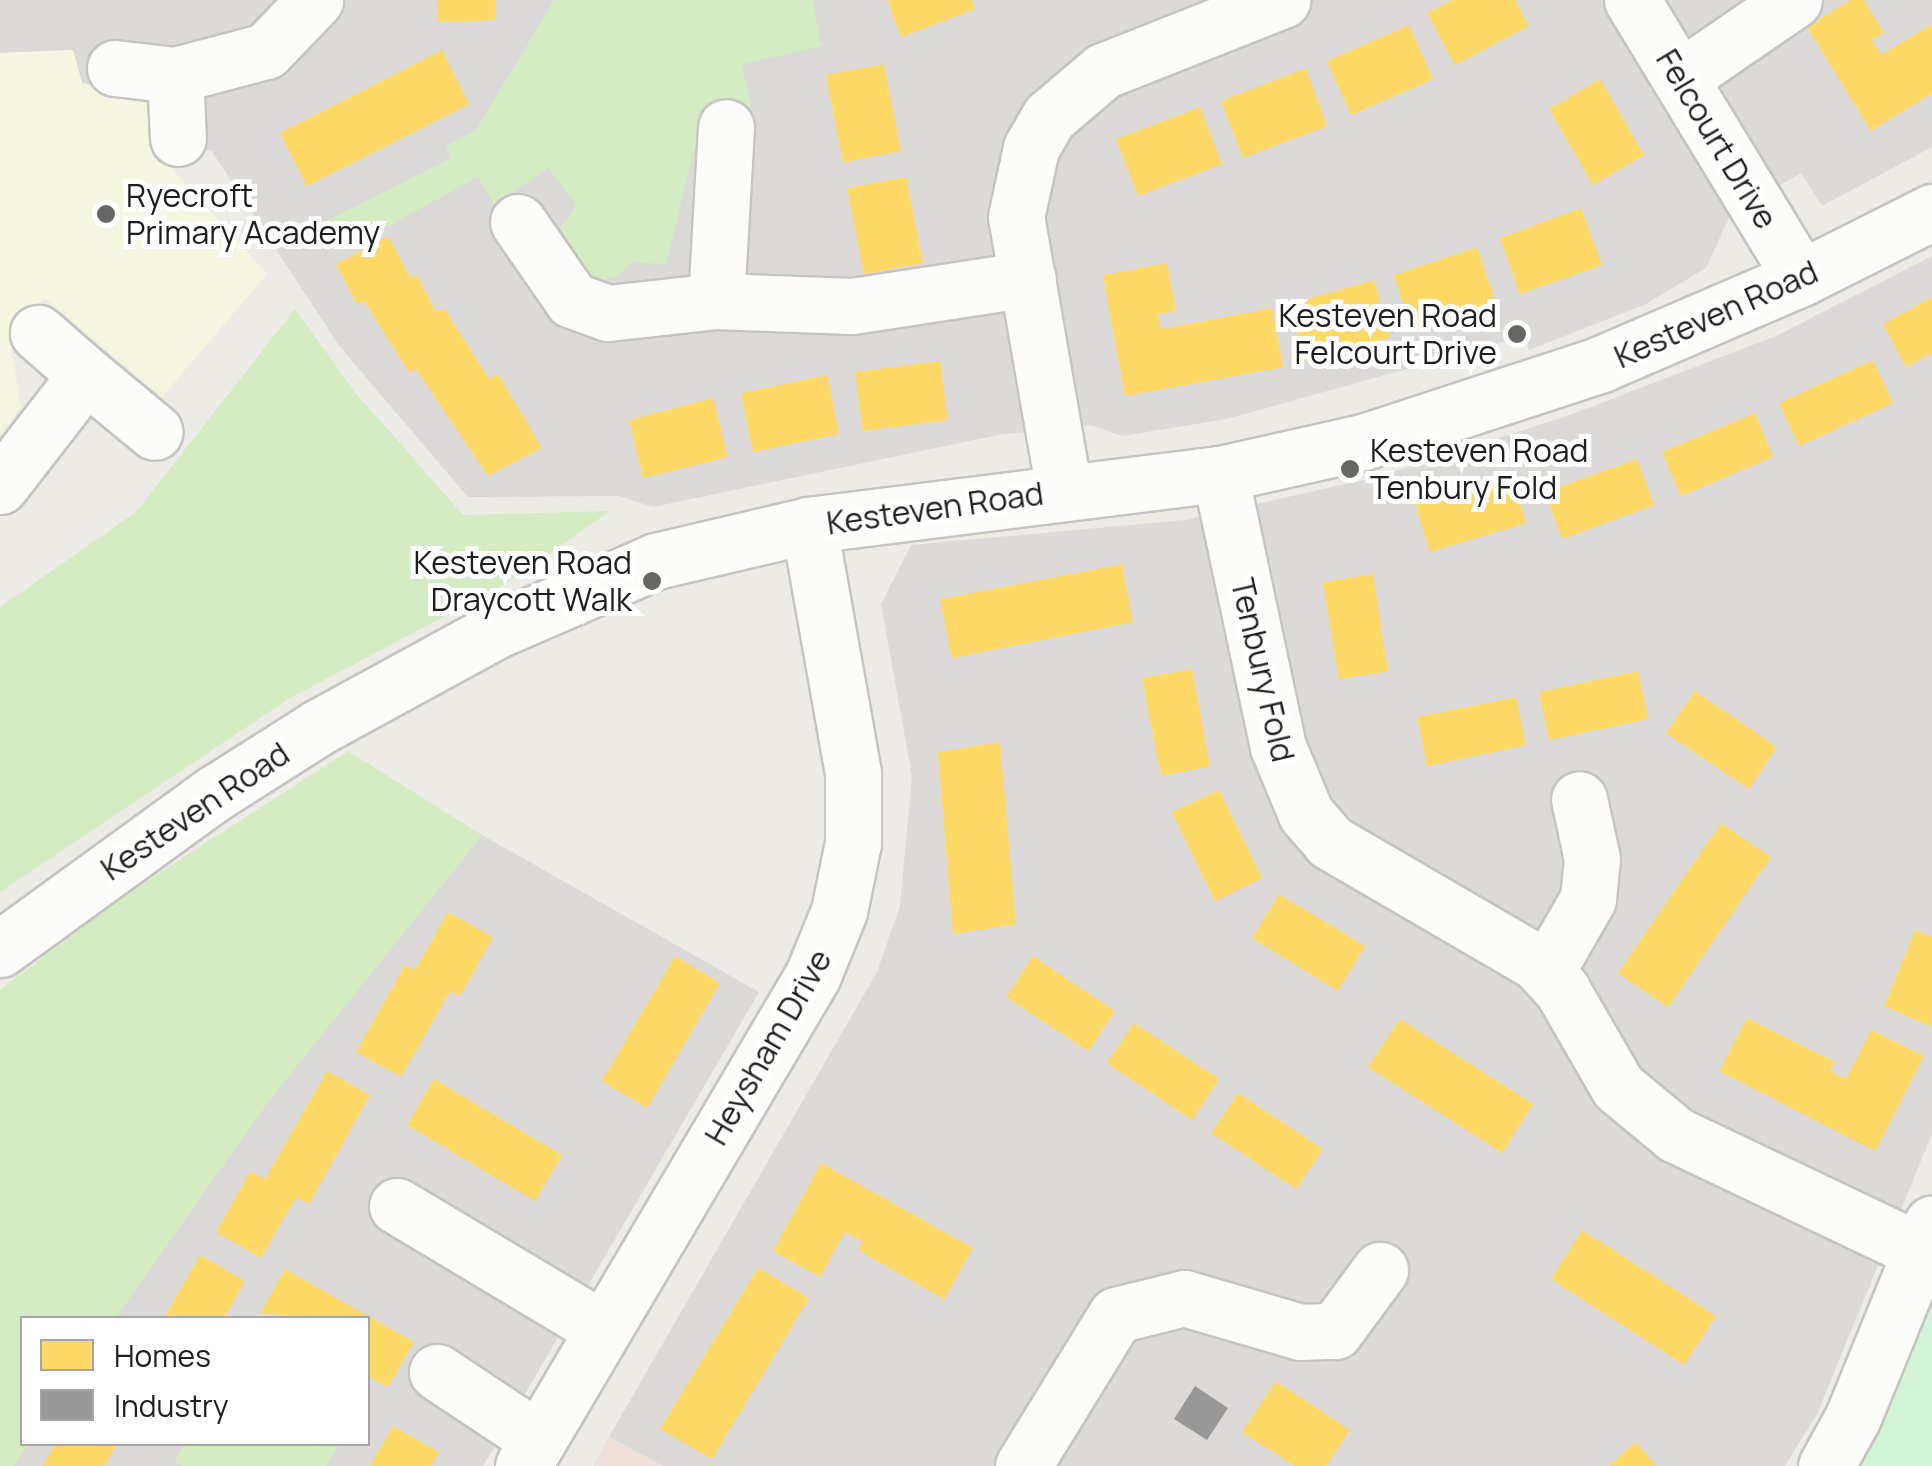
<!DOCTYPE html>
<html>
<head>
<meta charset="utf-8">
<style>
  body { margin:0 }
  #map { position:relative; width:1932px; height:1466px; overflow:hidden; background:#ecebe6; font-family:Manrope,sans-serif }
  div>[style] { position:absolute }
  .residential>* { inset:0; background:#dbdad8 }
  .commercial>* { inset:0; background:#efdfda }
  .education>* { inset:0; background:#f5f6e0 }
  .grass>* { inset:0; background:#d5ecc3 }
  .park>* { inset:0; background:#d2f4d6 }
  .homes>* { inset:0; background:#ffd966 }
  .industry>* { inset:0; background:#999 }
  .roads { filter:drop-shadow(2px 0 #c5c4c2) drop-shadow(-2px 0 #c5c4c2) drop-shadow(0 2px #c5c4c2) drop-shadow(0 -2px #c5c4c2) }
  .minor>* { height:55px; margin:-27.5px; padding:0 27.5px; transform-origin:27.5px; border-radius:27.5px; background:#fcfcfb }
  .dots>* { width:28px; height:28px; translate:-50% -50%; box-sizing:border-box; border:5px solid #fff; border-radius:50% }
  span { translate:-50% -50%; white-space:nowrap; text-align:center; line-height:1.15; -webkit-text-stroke:10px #fff; paint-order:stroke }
  .street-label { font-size:32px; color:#1e1e1e }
  .poi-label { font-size:32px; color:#1e1e1e }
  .left { translate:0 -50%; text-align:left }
  .right { translate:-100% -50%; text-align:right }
  .legend { position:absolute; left:20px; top:1316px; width:350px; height:130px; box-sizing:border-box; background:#fff; border:2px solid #a5a5a5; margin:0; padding:12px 18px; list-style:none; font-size:30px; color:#1e1e1e }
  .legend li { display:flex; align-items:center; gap:20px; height:50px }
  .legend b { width:50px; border:2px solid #a5a5a5 }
</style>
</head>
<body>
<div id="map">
  <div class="residential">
    <i style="clip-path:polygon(0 0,1932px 0,1932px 147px,1822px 206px,1801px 173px,1731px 213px,1706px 268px,1646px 304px,1529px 350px,1525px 336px,1227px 419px,1122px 436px,1091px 425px,998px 435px,653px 507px,619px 496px,468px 497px,340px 347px,211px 150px,158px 154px,82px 83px,73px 50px,0 53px)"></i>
    <i style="clip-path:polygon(1932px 256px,1932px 1134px,1817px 1414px,1785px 1466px,663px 1466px,609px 1437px,877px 972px,900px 906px,912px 776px,881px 604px,911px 545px,1185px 520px,1377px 477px,1567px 416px,1776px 336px)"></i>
    <i style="clip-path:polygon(482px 835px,759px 992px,483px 1466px,13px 1466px,28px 1444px,368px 1444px,368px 1318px,115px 1318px,267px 1103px)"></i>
  </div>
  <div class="commercial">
    <i style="clip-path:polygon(609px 1437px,663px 1466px,593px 1466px)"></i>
  </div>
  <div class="education">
    <i style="clip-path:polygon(73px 50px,82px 83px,150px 95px,159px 154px,267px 274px,162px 397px,45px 298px,10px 342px,21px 407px,0 435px,0 53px)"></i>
  </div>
  <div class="grass">
    <i style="clip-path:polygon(554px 0,813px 0,821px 46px,742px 64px,751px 107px,705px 104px,666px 264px,632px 262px,617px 276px,590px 283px,553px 237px,577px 205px,548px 168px,495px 204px,478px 177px,340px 252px,325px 222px,451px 158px,446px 146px,476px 130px)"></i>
    <i style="clip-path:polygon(295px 309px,354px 391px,463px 515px,610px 511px,504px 585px,290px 698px,0 892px,0 607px,136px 512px)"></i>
    <i style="clip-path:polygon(348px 751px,482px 835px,267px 1103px,115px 1318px,22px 1318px,22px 1444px,28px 1444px,13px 1466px,0 1466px,0 990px,122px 897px)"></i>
    <i style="clip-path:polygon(185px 1444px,340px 1444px,326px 1466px,183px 1466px,174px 1461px)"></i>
  </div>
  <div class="park">
    <i style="clip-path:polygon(1932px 1288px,1932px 1466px,1854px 1466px)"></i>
  </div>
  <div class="homes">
    <i style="clip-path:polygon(437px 0,495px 0,495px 20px,438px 22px)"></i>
    <i style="clip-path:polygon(887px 0,972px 0,975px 9px,901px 37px)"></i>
    <i style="clip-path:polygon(1452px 0,1515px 0,1529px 26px,1455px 65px,1427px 13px)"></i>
    <i style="clip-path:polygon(1850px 0,1864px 0,1884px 33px,1872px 40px,1881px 55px,1932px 24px,1932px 93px,1871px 131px,1807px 27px)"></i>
    <i style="clip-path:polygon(1409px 25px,1433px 79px,1351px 115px,1327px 61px)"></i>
    <i style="clip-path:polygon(442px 50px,469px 104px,307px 186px,280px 133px)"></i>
    <i style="clip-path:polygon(884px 64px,901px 151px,843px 162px,826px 75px)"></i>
    <i style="clip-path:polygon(1306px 68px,1327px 126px,1243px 158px,1221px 101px)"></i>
    <i style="clip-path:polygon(1600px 79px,1644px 155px,1593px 185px,1549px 109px)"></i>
    <i style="clip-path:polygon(1200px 107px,1222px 164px,1138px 196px,1116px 139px)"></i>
    <i style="clip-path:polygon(906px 177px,923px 263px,864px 274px,847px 188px)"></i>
    <i style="clip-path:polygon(1581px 208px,1602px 265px,1520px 294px,1500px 238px)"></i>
    <i style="clip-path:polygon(388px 236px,410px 277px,416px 274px,436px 312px,444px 308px,489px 379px,498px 374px,542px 448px,488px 476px,416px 369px,409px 372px,364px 301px,357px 304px,336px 264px)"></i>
    <i style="clip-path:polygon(1477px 247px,1496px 303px,1412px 331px,1394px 275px)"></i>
    <i style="clip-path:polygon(1167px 263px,1176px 311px,1158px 314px,1161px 329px,1272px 308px,1283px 367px,1125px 396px,1103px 275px)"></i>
    <i style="clip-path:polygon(1374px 280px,1390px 337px,1306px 361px,1290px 304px)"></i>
    <i style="clip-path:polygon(1932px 297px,1932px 353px,1906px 367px,1883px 324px)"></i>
    <i style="clip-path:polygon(1873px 360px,1893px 403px,1799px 446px,1779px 403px)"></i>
    <i style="clip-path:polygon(940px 361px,948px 420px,863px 431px,855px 372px)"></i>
    <i style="clip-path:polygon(827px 375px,839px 434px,753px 452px,741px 393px)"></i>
    <i style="clip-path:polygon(713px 398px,728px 457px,643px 478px,629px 420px)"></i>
    <i style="clip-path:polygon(1755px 413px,1773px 457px,1681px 496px,1662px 452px)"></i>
    <i style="clip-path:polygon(1637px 459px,1654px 505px,1562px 539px,1545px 492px)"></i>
    <i style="clip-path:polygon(1511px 474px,1526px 523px,1430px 552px,1415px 503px)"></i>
    <i style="clip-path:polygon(1122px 564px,1133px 622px,952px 658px,940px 599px)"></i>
    <i style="clip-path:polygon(1373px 574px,1388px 671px,1339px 679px,1323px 582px)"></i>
    <i style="clip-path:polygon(1192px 669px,1210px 766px,1161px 776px,1142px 678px)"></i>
    <i style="clip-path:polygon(1638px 671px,1648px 719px,1549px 740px,1539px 692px)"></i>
    <i style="clip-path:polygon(1695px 691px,1777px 747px,1749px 789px,1666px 733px)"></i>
    <i style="clip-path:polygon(1516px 697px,1526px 745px,1427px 766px,1417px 717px)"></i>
    <i style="clip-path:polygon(1000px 742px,1016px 924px,953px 934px,938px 752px)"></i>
    <i style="clip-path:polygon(1219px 790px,1262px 878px,1215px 901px,1172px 812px)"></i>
    <i style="clip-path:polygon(1721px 823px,1771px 857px,1668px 1007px,1618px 973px)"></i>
    <i style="clip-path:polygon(1279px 894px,1365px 946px,1338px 991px,1252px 938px)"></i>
    <i style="clip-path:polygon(448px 912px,493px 937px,460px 996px,450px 991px,401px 1077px,356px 1052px,405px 965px,415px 970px)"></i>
    <i style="clip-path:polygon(1915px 930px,1932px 937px,1932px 1027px,1884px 1006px)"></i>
    <i style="clip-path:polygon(675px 956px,720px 983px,647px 1108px,602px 1081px)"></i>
    <i style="clip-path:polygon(1033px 956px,1115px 1011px,1088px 1051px,1006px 997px)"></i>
    <i style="clip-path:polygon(1747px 1018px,1835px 1062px,1830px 1071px,1846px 1079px,1871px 1030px,1924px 1056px,1875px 1151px,1719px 1071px)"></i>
    <i style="clip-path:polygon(1400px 1019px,1533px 1104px,1502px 1153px,1368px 1067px)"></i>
    <i style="clip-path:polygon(1134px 1023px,1219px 1079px,1192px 1120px,1107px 1063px)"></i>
    <i style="clip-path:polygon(327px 1071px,370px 1095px,309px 1204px,296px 1197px,261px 1258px,216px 1232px,250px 1171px,265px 1179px)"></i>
    <i style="clip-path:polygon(434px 1079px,562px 1155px,535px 1201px,407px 1125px)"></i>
    <i style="clip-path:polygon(1238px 1093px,1323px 1149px,1296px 1189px,1211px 1133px)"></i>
    <i style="clip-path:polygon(821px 1163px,973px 1248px,944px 1299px,858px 1250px,863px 1241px,845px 1232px,820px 1277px,773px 1251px)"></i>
    <i style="clip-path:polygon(1582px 1230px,1716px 1316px,1684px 1365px,1551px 1279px)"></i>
    <i style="clip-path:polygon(200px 1255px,245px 1281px,224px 1318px,164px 1318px)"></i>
    <i style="clip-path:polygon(758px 1268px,809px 1298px,712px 1459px,660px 1429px)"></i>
    <i style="clip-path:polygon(285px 1269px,414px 1342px,388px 1387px,368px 1376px,368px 1318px,260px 1314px)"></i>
    <i style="clip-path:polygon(1276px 1381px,1350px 1430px,1326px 1466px,1295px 1466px,1242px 1432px)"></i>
    <i style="clip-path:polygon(393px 1426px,439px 1452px,431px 1466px,370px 1466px)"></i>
    <i style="clip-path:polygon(1635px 1442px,1657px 1466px,1609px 1466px)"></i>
    <i style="clip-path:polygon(55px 1444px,117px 1444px,104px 1466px,43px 1466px)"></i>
  </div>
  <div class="industry">
    <i style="clip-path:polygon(1195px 1386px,1228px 1408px,1207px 1440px,1174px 1419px)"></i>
  </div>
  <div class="roads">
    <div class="minor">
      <i style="left:1632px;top:0;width:325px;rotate:58.7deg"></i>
      <i style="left:115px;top:68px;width:60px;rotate:6.7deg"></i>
      <i style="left:175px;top:75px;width:94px;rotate:-14.8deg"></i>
      <i style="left:266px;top:51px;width:71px;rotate:-46.1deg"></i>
      <i style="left:175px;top:75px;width:63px;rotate:87.3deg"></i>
      <i style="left:1680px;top:78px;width:138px;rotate:-34.4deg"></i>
      <i style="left:518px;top:222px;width:95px;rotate:55.3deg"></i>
      <i style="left:572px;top:300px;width:38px;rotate:20deg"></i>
      <i style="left:608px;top:313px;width:109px;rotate:-6.3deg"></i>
      <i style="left:716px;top:301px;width:136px;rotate:2.1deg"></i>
      <i style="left:852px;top:306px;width:178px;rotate:-8.7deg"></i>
      <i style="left:716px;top:301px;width:174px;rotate:-86.7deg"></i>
      <i style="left:86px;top:375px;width:89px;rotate:39.6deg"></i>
      <i style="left:1220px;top:474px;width:279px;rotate:78deg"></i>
      <i style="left:1278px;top:747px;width:73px;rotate:67.3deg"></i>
      <i style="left:1306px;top:814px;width:37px;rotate:49deg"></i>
      <i style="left:1330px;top:842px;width:241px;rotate:30.2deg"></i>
      <i style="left:1538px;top:963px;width:36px;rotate:48deg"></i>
      <i style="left:1562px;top:990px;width:112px;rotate:60deg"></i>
      <i style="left:1618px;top:1087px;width:75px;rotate:39.6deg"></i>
      <i style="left:1676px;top:1135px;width:270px;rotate:25.4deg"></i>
      <i style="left:0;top:486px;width:140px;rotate:-52.2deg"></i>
      <i style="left:86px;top:375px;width:64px;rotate:-138.8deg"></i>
      <i style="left:1064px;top:491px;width:278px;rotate:-99.9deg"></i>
      <i style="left:1016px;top:217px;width:71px;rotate:-77.7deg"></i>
      <i style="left:1031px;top:148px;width:36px;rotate:-60deg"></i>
      <i style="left:1049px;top:117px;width:71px;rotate:-40.4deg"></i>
      <i style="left:1103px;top:71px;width:193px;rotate:-21.6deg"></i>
      <i style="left:0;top:949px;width:266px;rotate:-36deg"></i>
      <i style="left:215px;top:793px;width:123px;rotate:-32.4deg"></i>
      <i style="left:319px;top:727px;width:205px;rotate:-28.6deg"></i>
      <i style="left:499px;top:629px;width:171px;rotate:-23.4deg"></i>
      <i style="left:656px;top:561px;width:157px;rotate:-13.2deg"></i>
      <i style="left:809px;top:525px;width:414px;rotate:-7.1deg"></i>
      <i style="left:1220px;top:474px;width:147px;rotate:-12.6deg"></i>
      <i style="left:1363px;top:442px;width:250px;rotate:-18.1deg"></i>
      <i style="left:1601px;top:364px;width:218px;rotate:-23.3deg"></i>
      <i style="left:1801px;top:278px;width:147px;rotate:-26.7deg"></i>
      <i style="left:1546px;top:972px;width:84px;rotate:-60.1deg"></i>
      <i style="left:1588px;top:899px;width:40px;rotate:-84.3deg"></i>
      <i style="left:1592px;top:859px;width:61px;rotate:-102.2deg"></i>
      <i style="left:397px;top:1206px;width:238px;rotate:30.9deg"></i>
      <i style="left:437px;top:1372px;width:121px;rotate:33.6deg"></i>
      <i style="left:523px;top:1466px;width:570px;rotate:-59.43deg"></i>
      <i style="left:813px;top:975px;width:69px;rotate:-67.9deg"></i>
      <i style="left:839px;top:911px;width:69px;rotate:-78.4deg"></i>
      <i style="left:853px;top:843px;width:70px;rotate:-90deg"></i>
      <i style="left:853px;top:773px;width:252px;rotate:-100.1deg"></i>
      <i style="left:1023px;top:1466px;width:177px;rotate:-58.4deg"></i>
      <i style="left:1116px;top:1315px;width:70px;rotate:-14deg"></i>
      <i style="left:1184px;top:1298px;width:121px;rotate:16.3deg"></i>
      <i style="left:1300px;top:1332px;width:35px;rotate:-2deg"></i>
      <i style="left:1335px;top:1331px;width:76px;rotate:-53.6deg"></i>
      <i style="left:1826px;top:1466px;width:56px;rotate:-61.1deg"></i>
      <i style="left:1853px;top:1417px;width:209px;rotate:-67.8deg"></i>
    </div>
  </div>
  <div class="dots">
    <i style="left:106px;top:214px;background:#666664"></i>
    <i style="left:1517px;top:334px;background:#666664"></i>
    <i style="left:1350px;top:469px;background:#666664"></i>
    <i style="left:652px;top:581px;background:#666664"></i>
  </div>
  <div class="street-label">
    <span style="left:1717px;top:139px;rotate:59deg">Felcourt Drive</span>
    <span style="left:1716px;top:314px;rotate:-24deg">Kesteven Road</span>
    <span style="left:935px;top:508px;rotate:-8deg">Kesteven Road</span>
    <span style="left:1263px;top:670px;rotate:77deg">Tenbury Fold</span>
    <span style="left:195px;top:811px;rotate:-34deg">Kesteven Road</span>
    <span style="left:768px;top:1047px;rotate:-60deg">Heysham Drive</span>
  </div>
  <div class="poi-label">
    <span class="left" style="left:126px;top:214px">Ryecroft<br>Primary Academy</span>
    <span class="right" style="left:1497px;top:334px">Kesteven Road<br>Felcourt Drive</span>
    <span class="left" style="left:1370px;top:469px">Kesteven Road<br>Tenbury Fold</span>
    <span class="right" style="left:632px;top:581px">Kesteven Road<br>Draycott Walk</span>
  </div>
  <ul class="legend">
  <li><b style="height:28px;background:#ffd966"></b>Homes</li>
  <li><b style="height:28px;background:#999"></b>Industry</li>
  </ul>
</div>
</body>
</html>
